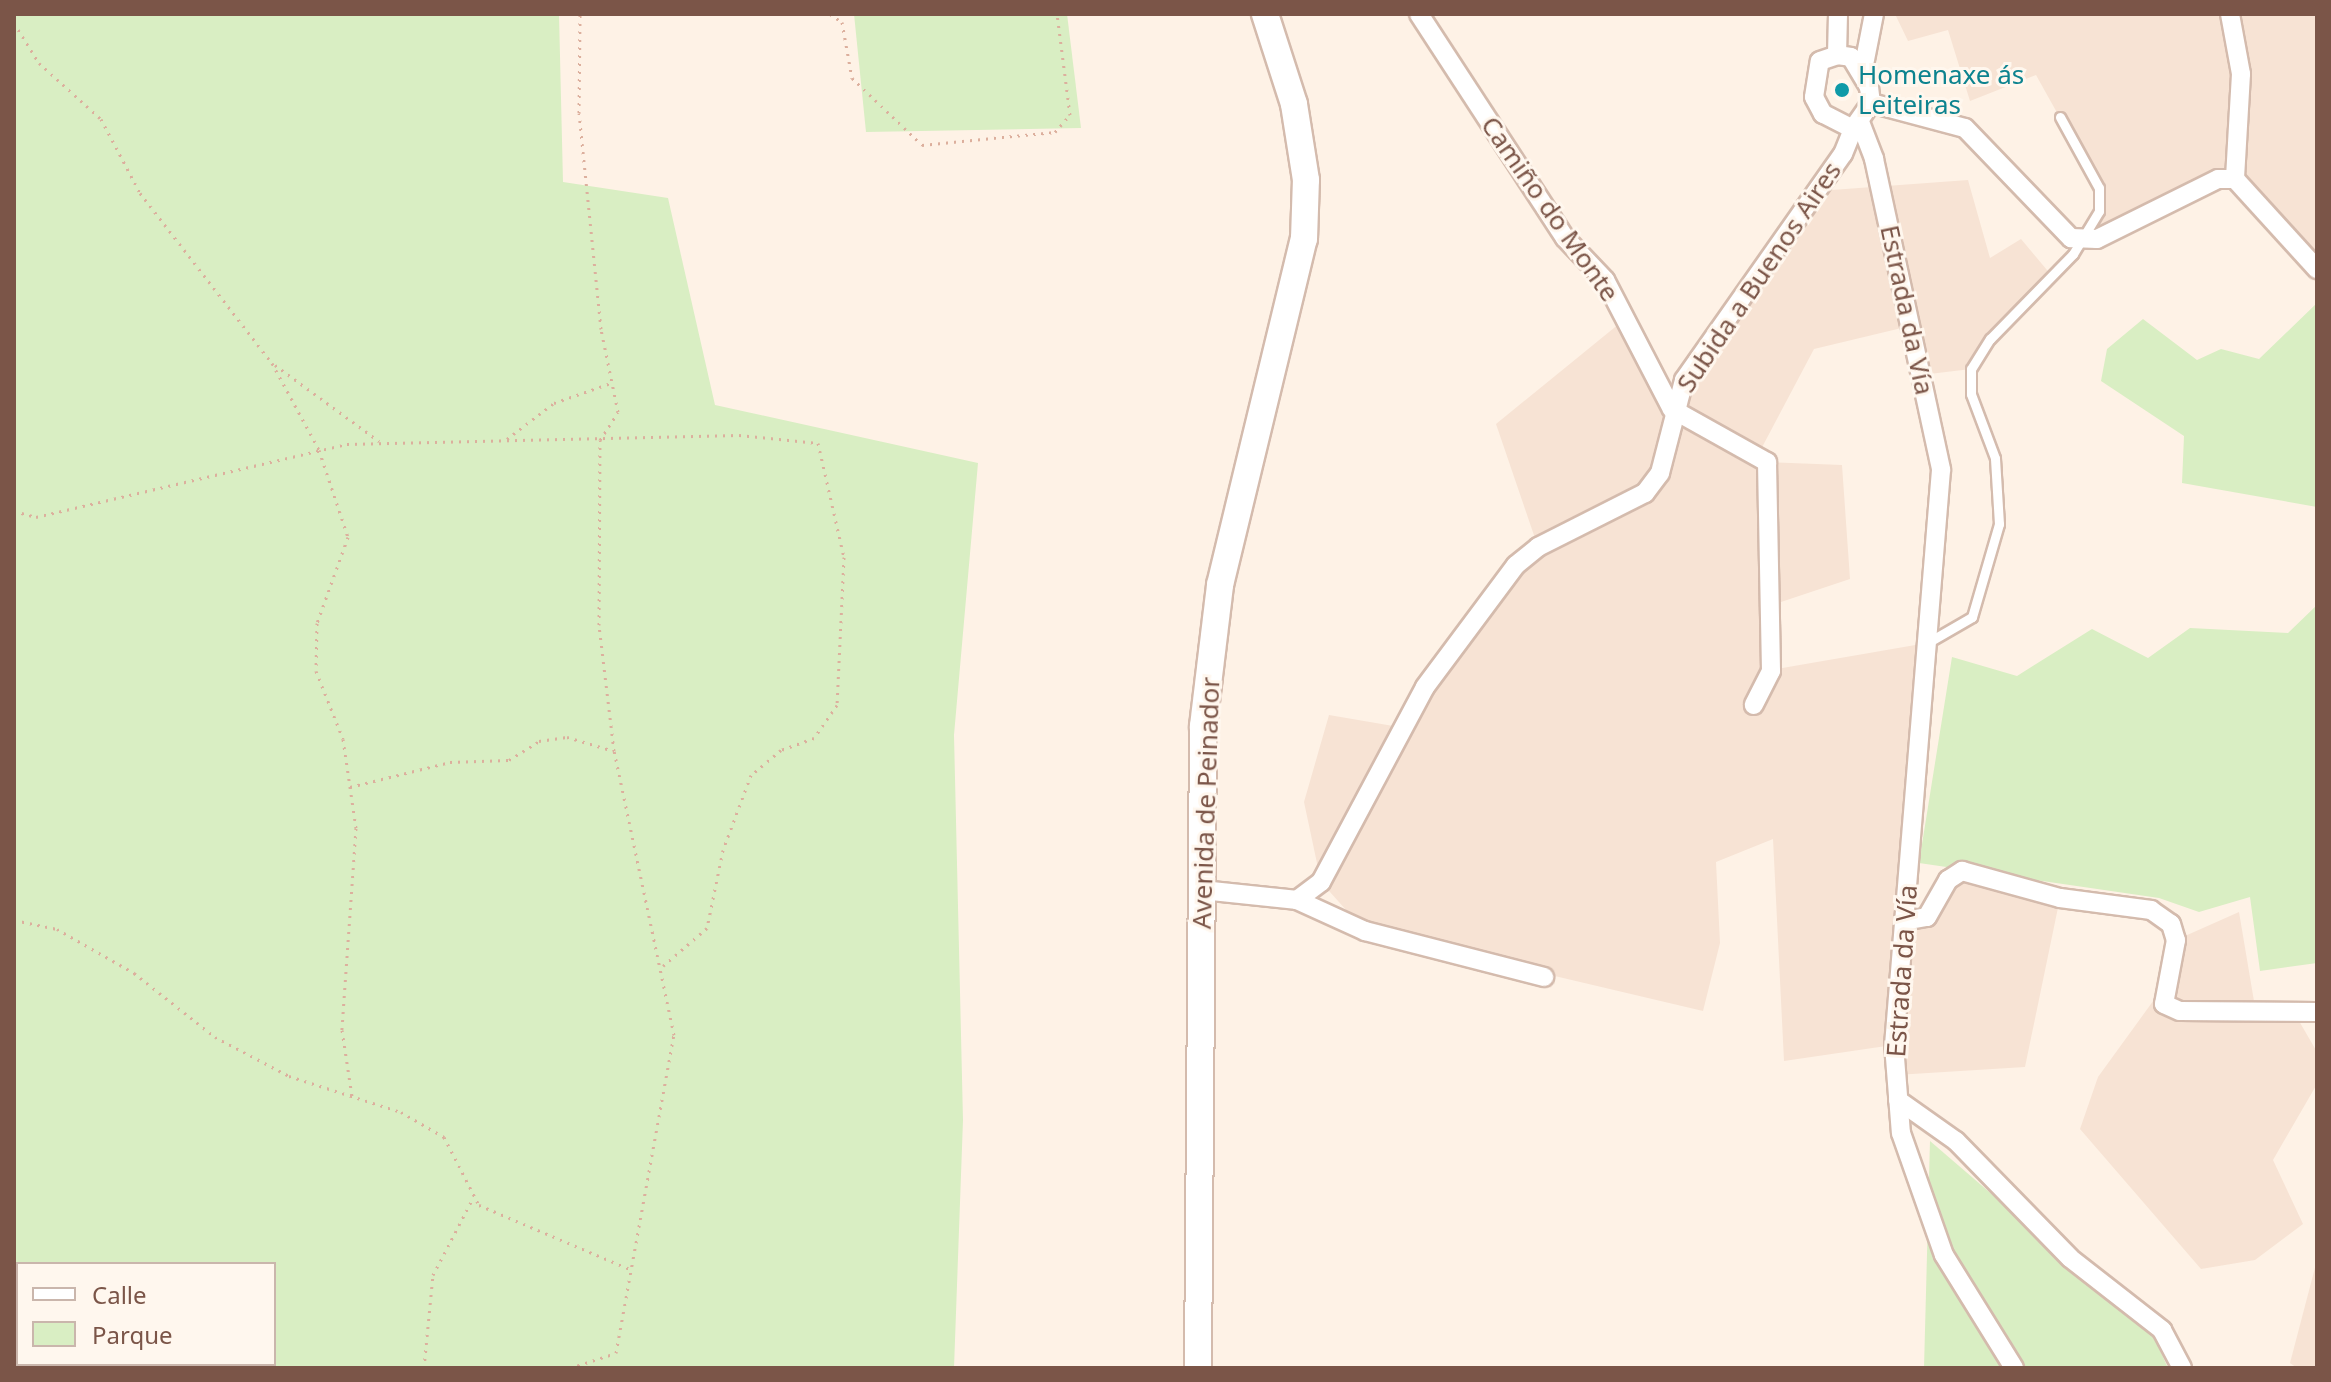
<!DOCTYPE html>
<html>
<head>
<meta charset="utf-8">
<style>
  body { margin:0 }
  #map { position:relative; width:2331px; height:1382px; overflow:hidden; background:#fef2e6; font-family:"Noto Sans",sans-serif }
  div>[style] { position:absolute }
  .residential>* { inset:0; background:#f7e3d4 }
  .green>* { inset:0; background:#d9eec3 }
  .path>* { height:3px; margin-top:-1.5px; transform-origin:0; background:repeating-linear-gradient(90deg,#dcaf9d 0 2px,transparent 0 8px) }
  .roads { filter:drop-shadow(2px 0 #d4bbad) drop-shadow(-2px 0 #d4bbad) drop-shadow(0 2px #d4bbad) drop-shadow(0 -2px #d4bbad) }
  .lane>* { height:9px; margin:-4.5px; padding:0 4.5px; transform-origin:4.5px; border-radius:4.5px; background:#fff }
  .street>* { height:18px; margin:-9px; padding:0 9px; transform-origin:9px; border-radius:9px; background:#fff }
  .secondary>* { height:26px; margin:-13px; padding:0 13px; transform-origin:13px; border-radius:13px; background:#fff }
  .dots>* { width:22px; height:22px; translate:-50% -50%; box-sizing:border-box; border:4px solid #fff7ee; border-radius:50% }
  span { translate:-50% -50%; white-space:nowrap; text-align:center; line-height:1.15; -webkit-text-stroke:6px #fff7ee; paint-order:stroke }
  .culture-label { font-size:26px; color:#0d838f }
  .left { translate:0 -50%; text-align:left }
  .street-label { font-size:26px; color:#7b5548 }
  .frame { position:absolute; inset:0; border:16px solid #7b5548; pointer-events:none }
  .legend { position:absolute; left:16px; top:1262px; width:260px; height:104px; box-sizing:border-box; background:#fff7ee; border:2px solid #cab6ac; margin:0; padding:10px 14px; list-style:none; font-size:24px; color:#7b5548 }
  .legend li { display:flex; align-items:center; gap:16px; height:40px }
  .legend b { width:40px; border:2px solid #cab6ac }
</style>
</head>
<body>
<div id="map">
  <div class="residential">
    <i style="clip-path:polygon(1895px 14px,2317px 14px,2317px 269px,2235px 179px,2084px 239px,2099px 211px,2099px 188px,2036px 75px,1970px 101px,1948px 30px,1908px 41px)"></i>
    <i style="clip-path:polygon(1968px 180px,1990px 258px,2021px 239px,2052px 276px,1971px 369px,1921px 375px,1910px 326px,1814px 349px,1759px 453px,1767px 462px,1842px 465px,1850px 579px,1769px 606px,1771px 670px,1927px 643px,1904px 921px,1927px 917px,1962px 871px,2060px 898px,2025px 1067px,1896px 1075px,1893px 1045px,1784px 1061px,1773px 839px,1716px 862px,1720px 943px,1703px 1011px,1365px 931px,1321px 882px,1304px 802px,1329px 715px,1405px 728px,1538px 547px,1496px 424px,1625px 319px,1671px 407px,1818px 191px)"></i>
    <i style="clip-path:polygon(2239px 912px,2256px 1013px,2295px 1014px,2317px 1052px,2317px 1084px,2273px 1160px,2303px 1224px,2255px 1260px,2201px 1269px,2080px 1129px,2098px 1077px,2164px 986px,2176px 940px)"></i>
    <i style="clip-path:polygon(2317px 1260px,2317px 1368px,2297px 1368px,2290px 1363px)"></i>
  </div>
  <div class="green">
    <i style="clip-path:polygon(evenodd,14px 14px,559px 14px,563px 182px,668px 198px,715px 405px,978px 463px,954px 735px,963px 1120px,954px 1368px,14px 1368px,14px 14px,18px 1264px,274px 1264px,274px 1364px,18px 1364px,18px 1264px)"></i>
    <i style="clip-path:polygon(854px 14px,1067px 14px,1081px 128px,866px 132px)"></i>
    <i style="clip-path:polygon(2317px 303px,2317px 507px,2182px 483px,2184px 436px,2101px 381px,2107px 349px,2143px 319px,2197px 360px,2221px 349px,2259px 359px)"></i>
    <i style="clip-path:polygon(2317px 605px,2317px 963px,2260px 971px,2250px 897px,2199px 912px,2159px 898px,1919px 863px,1952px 657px,2017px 676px,2092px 629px,2148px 658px,2190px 628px,2288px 633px)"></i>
    <i style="clip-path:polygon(1930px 1141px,2151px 1331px,2168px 1368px,1924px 1368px)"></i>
  </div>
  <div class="path">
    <i style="left:830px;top:14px;width:14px;rotate:34deg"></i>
    <i style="left:842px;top:22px;width:57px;rotate:79.9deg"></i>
    <i style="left:852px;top:78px;width:97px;rotate:43.7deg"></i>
    <i style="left:922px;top:145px;width:134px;rotate:-5.6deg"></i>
    <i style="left:1055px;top:132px;width:23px;rotate:-49deg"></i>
    <i style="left:1070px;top:115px;width:102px;rotate:-97.3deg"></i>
    <i style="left:14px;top:23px;width:47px;rotate:58deg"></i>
    <i style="left:39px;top:63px;width:84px;rotate:42.1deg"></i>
    <i style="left:101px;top:119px;width:84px;rotate:62.2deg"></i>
    <i style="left:140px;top:193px;width:215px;rotate:52.2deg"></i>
    <i style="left:272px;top:363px;width:99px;rotate:61.6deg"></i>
    <i style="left:319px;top:450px;width:92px;rotate:71.6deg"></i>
    <i style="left:348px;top:537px;width:91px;rotate:109.8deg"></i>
    <i style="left:317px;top:623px;width:48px;rotate:91.2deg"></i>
    <i style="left:316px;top:671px;width:73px;rotate:68.3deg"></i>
    <i style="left:343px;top:739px;width:90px;rotate:81.7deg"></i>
    <i style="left:356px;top:828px;width:202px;rotate:94deg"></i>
    <i style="left:342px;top:1030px;width:67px;rotate:81.4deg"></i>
    <i style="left:275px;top:365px;width:129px;rotate:36.2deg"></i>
    <i style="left:507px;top:439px;width:59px;rotate:-37.5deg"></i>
    <i style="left:554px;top:403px;width:60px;rotate:-19.3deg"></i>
    <i style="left:14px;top:511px;width:23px;rotate:15deg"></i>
    <i style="left:36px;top:517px;width:319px;rotate:-13.2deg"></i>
    <i style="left:347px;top:444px;width:392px;rotate:-1.3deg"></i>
    <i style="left:739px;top:435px;width:79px;rotate:5.8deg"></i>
    <i style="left:818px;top:443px;width:117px;rotate:77.2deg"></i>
    <i style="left:844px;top:557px;width:148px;rotate:92.7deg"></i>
    <i style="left:837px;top:705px;width:40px;rotate:124.9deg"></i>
    <i style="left:814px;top:738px;width:35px;rotate:160deg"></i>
    <i style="left:781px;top:750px;width:39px;rotate:140deg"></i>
    <i style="left:751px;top:775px;width:80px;rotate:110.5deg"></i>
    <i style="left:723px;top:850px;width:80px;rotate:101.6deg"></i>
    <i style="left:707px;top:928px;width:58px;rotate:139.2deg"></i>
    <i style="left:350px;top:787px;width:103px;rotate:-14deg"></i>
    <i style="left:450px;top:762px;width:59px;rotate:-1.9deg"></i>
    <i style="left:509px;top:760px;width:36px;rotate:-32deg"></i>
    <i style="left:539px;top:741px;width:28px;rotate:-8deg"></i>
    <i style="left:567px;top:737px;width:49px;rotate:16.6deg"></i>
    <i style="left:14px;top:920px;width:44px;rotate:11.8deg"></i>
    <i style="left:57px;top:929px;width:89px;rotate:29.7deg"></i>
    <i style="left:134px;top:973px;width:103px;rotate:38.3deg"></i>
    <i style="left:215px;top:1037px;width:84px;rotate:27.8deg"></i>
    <i style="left:289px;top:1076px;width:118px;rotate:17.8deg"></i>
    <i style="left:401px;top:1112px;width:50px;rotate:30.2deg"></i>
    <i style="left:444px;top:1137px;width:76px;rotate:62.8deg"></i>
    <i style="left:479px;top:1205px;width:164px;rotate:23deg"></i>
    <i style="left:424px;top:1368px;width:93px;rotate:-84.5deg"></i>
    <i style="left:433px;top:1275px;width:87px;rotate:-62.5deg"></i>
    <i style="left:570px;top:1368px;width:48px;rotate:-18.1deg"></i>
    <i style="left:616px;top:1353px;width:323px;rotate:-79.7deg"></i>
    <i style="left:674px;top:1035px;width:290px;rotate:-101.9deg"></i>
    <i style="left:614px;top:751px;width:127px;rotate:-96.8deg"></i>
    <i style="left:599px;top:625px;width:185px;rotate:-89.7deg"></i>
    <i style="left:600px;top:440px;width:33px;rotate:-57deg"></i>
    <i style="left:618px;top:412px;width:85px;rotate:-101.6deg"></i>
    <i style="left:601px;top:329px;width:217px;rotate:-95.8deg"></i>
    <i style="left:579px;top:113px;width:99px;rotate:-89.4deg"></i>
  </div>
  <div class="roads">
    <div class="lane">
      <i style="left:1927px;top:643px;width:52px;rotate:-30deg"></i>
      <i style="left:1972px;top:617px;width:97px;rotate:-73.8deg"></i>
      <i style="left:1999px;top:524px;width:66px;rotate:-93.5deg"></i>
      <i style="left:1995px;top:458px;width:68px;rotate:-110.6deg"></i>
      <i style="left:1971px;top:394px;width:25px;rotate:-90deg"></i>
      <i style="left:1971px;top:369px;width:36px;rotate:-58deg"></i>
      <i style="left:1990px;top:339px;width:119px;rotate:-45.7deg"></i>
      <i style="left:2073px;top:254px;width:50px;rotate:-58.8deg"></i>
      <i style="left:2099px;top:211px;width:23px;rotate:-90deg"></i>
      <i style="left:2099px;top:188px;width:81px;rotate:-118.8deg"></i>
    </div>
    <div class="street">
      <i style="left:1419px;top:14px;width:267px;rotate:56.9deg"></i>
      <i style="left:1565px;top:238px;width:58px;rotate:46.4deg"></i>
      <i style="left:1605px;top:280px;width:145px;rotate:62.6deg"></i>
      <i style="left:1672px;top:409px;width:109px;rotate:29.2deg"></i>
      <i style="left:1767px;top:462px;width:209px;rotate:88.9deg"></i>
      <i style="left:1771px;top:671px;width:38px;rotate:117deg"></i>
      <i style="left:2230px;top:14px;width:61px;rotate:79.6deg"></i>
      <i style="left:2241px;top:74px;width:105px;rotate:93.3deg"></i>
      <i style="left:1837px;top:55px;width:14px;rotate:8deg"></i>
      <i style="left:1851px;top:57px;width:35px;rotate:59deg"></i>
      <i style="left:1869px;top:87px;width:16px;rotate:83deg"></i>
      <i style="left:1871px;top:103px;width:32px;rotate:125deg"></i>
      <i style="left:1853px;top:129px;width:34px;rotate:-153deg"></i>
      <i style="left:1823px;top:114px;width:19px;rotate:-118deg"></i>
      <i style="left:1814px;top:97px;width:36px;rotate:-81deg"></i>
      <i style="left:1820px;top:61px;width:18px;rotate:-19deg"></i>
      <i style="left:1837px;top:55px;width:41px;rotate:-88.6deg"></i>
      <i style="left:1863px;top:70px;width:57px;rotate:-78.9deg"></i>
      <i style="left:1871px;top:103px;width:97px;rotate:14.9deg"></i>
      <i style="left:1965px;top:128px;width:153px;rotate:46.1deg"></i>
      <i style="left:2071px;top:238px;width:26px;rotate:2deg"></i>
      <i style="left:2097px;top:239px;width:135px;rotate:-26.4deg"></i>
      <i style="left:2218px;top:179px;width:17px"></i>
      <i style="left:2235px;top:179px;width:122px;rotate:47.7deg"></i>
      <i style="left:1860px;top:122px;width:40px;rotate:69deg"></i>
      <i style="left:1874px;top:159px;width:318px;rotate:77.8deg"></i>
      <i style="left:1941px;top:470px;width:577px;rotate:94.67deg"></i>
      <i style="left:1894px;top:1045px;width:88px;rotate:85.5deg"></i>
      <i style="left:1901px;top:1133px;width:129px;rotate:70.6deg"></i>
      <i style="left:1944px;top:1255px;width:133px;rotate:58.2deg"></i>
      <i style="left:1202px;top:890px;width:96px;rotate:6deg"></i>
      <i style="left:1297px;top:900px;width:30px;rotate:-37deg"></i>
      <i style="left:1321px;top:882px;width:221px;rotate:-61.9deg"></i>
      <i style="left:1425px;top:687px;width:152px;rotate:-53.3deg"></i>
      <i style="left:1516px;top:565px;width:28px;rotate:-39deg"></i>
      <i style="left:1538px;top:547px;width:120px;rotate:-26.8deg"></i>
      <i style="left:1645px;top:493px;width:25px;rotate:-53deg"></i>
      <i style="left:1660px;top:473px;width:96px;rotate:-75.5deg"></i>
      <i style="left:1684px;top:380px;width:276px;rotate:-54.9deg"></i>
      <i style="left:1843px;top:154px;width:27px;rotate:-68deg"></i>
      <i style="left:1297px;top:900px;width:75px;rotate:24.5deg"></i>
      <i style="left:1365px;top:931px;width:185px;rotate:14.4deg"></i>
      <i style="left:1904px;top:921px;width:23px;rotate:-10deg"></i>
      <i style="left:1927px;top:917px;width:43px;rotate:-60.4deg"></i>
      <i style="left:1948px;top:880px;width:17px;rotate:-33deg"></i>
      <i style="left:1962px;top:871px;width:102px;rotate:15.4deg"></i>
      <i style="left:2060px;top:898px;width:92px;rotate:7.5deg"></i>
      <i style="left:2151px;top:910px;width:24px;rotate:35deg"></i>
      <i style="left:2171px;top:924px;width:17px;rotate:73deg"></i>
      <i style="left:2176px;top:940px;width:65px;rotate:100.6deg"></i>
      <i style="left:2164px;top:1004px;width:17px;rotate:24deg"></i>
      <i style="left:2180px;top:1011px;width:137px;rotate:0.4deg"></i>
      <i style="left:1898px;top:1100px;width:71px;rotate:35.3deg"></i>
      <i style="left:1956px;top:1141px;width:163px;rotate:45.7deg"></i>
      <i style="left:2070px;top:1258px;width:117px;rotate:38deg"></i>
      <i style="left:2162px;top:1330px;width:43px;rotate:62.2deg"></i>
    </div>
    <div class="secondary">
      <i style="left:1198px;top:1368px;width:642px;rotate:-89.55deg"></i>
      <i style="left:1203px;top:726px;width:142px;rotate:-83.1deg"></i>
      <i style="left:1220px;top:585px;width:356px;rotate:-76.4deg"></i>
      <i style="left:1304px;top:239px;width:59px;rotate:-88.1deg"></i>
      <i style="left:1306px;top:180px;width:77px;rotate:-99deg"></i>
      <i style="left:1294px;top:104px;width:95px;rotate:-107.9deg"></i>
    </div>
  </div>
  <div class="dots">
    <i style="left:1842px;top:90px;background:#0f9aa8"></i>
  </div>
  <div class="culture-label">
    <span class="left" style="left:1858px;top:90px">Homenaxe ás<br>Leiteiras</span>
  </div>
  <div class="street-label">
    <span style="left:1550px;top:209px;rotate:55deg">Camiño do Monte</span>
    <span style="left:1759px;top:277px;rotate:-56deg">Subida a Buenos Aires</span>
    <span style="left:1907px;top:310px;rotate:78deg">Estrada da Vía</span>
    <span style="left:1206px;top:803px;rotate:-88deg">Avenida de Peinador</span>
    <span style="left:1902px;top:971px;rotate:-86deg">Estrada da Vía</span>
  </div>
  <div class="frame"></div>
  <ul class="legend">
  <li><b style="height:10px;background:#fff"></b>Calle</li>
  <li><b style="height:22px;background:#d9eec3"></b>Parque</li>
  </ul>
</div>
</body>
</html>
